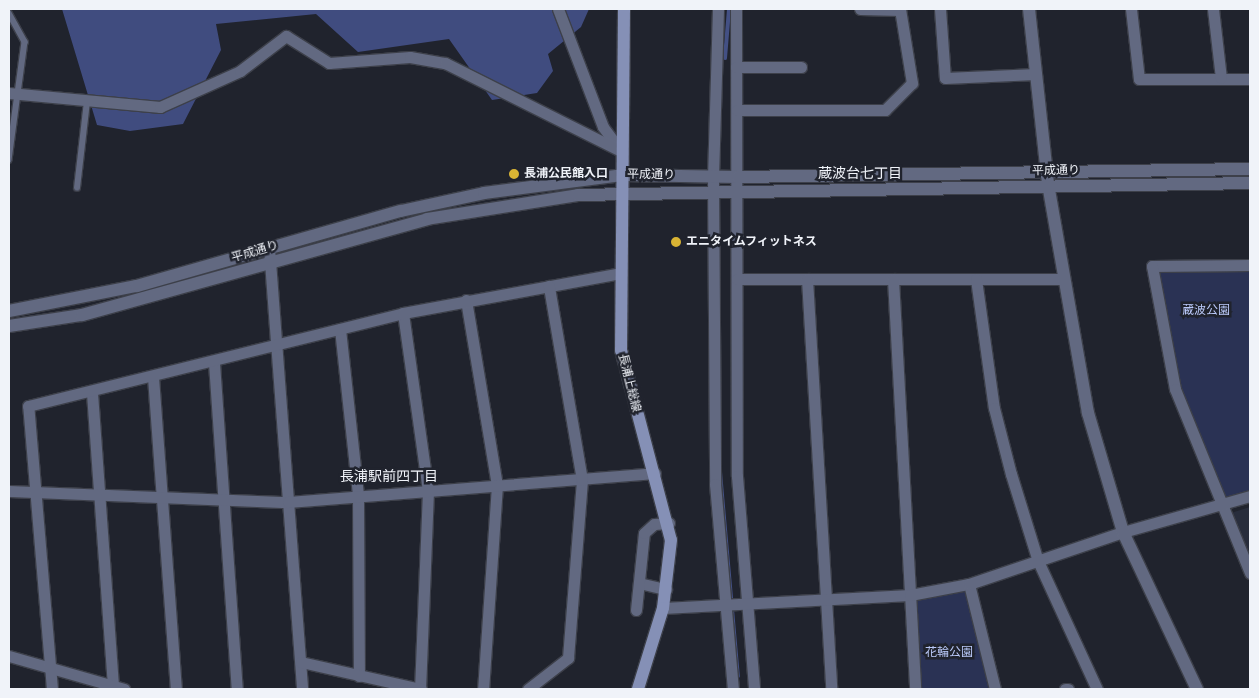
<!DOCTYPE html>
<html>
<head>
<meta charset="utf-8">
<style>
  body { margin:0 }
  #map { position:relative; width:1259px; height:698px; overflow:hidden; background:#20232d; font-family:Rubik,"Noto Sans JP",sans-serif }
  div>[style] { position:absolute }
  .built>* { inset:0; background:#282d3c }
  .green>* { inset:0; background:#2a3254 }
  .forest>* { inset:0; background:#404c7f }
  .stream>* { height:4px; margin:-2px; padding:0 2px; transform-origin:2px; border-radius:2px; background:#435084 }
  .roads { filter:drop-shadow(1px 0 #3d404a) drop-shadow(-1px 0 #3d404a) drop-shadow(0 1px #3d404a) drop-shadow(0 -1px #3d404a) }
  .service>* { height:5.5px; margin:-2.75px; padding:0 2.75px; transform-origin:2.75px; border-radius:2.75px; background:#626981 }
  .minor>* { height:11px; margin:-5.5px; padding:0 5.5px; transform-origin:5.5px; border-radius:5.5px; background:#626981 }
  .tertiary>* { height:12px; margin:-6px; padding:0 6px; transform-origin:6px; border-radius:6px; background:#626981 }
  .secondary>* { height:12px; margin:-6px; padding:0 6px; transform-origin:6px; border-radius:6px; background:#8590b6 }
  .dots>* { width:14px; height:14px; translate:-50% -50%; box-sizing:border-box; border:2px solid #20232d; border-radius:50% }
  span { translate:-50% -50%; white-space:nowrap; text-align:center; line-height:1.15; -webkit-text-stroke:5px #20232d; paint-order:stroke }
  .street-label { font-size:12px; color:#f0f3f9 }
  .poi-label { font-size:12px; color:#f0f3f9; font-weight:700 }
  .left { translate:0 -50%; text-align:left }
  .park-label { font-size:12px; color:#bac9f9 }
  .neighbourhood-label { font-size:14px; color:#f0f3f9 }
  .frame { position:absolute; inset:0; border:10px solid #f0f3f9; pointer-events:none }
</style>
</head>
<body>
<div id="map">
  <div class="built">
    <i style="clip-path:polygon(1250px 507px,1250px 554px,1231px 513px)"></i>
  </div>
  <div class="green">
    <i style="clip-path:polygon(1250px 265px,1250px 496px,1220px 505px,1175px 389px,1152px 266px)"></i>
    <i style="clip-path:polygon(969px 584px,995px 689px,915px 689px,910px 595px)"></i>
  </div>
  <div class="forest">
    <i style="clip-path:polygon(62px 9px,589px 9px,581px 27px,548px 54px,553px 71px,537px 93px,492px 100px,449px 39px,358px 52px,316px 14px,216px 24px,221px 50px,183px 124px,130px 131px,97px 125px)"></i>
  </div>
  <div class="stream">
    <i style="left:725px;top:58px;width:49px;rotate:-85.3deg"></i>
    <i style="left:720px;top:472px;width:205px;rotate:85deg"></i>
  </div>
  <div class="roads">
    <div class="service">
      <i style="left:9px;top:13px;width:33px;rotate:61deg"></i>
      <i style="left:25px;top:42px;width:119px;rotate:97.7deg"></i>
      <i style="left:77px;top:188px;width:88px;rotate:-83.4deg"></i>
    </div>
    <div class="minor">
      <i style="left:558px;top:9px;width:126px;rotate:69.1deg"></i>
      <i style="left:603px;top:127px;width:26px;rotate:53deg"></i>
      <i style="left:718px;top:9px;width:168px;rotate:91.7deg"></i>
      <i style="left:713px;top:177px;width:307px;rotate:89.6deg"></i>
      <i style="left:715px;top:484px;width:206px;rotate:85deg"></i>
      <i style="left:736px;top:9px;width:467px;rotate:89.9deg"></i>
      <i style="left:737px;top:476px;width:214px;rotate:85.4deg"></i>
      <i style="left:860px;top:9px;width:40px;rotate:1.4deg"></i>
      <i style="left:940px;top:9px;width:69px;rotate:85.9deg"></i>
      <i style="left:945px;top:78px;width:91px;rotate:-2.5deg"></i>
      <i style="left:1131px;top:9px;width:70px;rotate:83.5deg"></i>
      <i style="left:1139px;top:79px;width:111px"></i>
      <i style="left:1213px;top:9px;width:69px;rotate:83.4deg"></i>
      <i style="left:736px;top:67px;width:65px"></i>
      <i style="left:9px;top:93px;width:152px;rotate:5.3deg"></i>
      <i style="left:160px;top:107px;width:88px;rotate:-24.2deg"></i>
      <i style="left:240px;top:71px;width:58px;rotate:-37.3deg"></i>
      <i style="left:286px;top:36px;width:51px;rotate:32.1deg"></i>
      <i style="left:329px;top:63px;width:81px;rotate:-4.2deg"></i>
      <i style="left:410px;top:57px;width:36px;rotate:10deg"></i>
      <i style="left:445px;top:63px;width:197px;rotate:26.6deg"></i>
      <i style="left:737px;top:110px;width:148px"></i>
      <i style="left:885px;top:110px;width:38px;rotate:-45deg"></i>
      <i style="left:912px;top:83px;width:75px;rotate:-99.2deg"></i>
      <i style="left:269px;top:248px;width:442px;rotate:85.7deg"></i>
      <i style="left:1250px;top:265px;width:98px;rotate:179.4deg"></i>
      <i style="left:1152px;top:266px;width:125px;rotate:79.4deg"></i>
      <i style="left:1175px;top:389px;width:199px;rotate:67.8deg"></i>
      <i style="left:737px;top:279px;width:327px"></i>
      <i style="left:807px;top:279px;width:411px;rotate:86.6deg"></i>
      <i style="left:893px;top:279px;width:411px;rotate:86.9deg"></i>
      <i style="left:976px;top:279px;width:130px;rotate:82.1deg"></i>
      <i style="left:994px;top:408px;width:68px;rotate:75.6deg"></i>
      <i style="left:1011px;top:474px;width:91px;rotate:72.8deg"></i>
      <i style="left:1038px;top:561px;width:141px;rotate:65.3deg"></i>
      <i style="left:466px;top:300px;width:188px;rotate:80.5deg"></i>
      <i style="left:497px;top:485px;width:204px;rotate:93.9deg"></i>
      <i style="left:403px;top:313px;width:180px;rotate:82deg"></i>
      <i style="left:428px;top:491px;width:198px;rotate:92.3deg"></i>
      <i style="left:340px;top:329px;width:168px;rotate:83.8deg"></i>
      <i style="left:358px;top:496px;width:180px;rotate:89.7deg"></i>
      <i style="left:214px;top:363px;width:327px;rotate:86deg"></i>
      <i style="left:153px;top:377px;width:313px;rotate:85.8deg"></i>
      <i style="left:92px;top:393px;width:294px;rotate:85.9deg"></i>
      <i style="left:9px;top:491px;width:279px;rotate:2.3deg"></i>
      <i style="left:288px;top:502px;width:368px;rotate:-4.5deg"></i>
      <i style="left:639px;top:583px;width:28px;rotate:13deg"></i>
      <i style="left:969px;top:584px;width:108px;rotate:76.1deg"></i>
      <i style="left:663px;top:608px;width:247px;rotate:-3deg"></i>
      <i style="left:910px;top:595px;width:60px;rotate:-10.6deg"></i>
      <i style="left:969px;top:584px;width:163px;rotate:-18.7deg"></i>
      <i style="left:1123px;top:532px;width:132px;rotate:-15.8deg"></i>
      <i style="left:636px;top:610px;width:77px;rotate:-84.1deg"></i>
      <i style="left:644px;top:533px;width:13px;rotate:-42deg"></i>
      <i style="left:654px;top:524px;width:15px;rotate:-4deg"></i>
      <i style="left:9px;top:656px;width:120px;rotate:16deg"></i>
      <i style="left:301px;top:662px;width:123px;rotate:12.7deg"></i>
      <i style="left:52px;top:689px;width:284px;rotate:-94.8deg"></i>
      <i style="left:28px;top:406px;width:386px;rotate:-13.9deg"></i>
      <i style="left:403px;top:313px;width:221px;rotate:-10.4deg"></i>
      <i style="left:528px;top:689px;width:51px;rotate:-37.8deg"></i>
      <i style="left:568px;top:658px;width:179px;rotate:-85.5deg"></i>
      <i style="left:582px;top:480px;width:197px;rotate:-99.7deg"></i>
      <i style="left:1065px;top:689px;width:3px"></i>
    </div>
    <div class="tertiary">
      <i style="left:1029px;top:9px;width:176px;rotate:83.8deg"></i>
      <i style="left:1048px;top:184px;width:232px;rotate:80.1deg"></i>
      <i style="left:1088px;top:413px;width:124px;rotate:73.6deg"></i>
      <i style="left:1123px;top:532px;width:174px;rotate:64.8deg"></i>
      <i style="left:9px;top:311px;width:130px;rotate:-11.1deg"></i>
      <i style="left:137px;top:286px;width:274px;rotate:-15.9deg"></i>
      <i style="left:401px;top:211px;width:85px;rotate:-12.2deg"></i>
      <i style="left:484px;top:193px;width:139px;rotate:-7.4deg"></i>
      <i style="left:622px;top:175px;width:116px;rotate:1deg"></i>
      <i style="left:738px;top:177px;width:512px;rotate:-0.9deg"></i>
      <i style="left:9px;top:326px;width:74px;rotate:-8.6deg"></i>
      <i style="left:82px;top:315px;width:358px;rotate:-15.5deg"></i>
      <i style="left:427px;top:219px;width:153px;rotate:-9deg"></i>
      <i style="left:578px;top:195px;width:672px;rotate:-1.02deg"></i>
    </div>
    <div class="secondary">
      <i style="left:624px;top:9px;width:341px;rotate:90.5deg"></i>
      <i style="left:621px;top:350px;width:196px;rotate:75.3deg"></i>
      <i style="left:671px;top:540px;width:68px;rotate:96.7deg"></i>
      <i style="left:663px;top:608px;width:85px;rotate:107.2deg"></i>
    </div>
  </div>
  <div class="dots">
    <i style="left:514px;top:174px;background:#d9b434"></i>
    <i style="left:676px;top:242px;background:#d9b434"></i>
  </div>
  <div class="street-label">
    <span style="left:1056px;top:171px;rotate:-1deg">平成通り</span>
    <span style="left:651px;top:175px;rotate:1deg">平成通り</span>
    <span style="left:255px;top:252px;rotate:-16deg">平成通り</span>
    <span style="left:629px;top:383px;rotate:76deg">長浦上総線</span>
  </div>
  <div class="poi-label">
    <span class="left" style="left:524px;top:174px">長浦公民館入口</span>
    <span class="left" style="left:686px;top:242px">エニタイムフィットネス</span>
  </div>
  <div class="park-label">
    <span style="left:1206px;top:311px">蔵波公園</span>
    <span style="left:949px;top:653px">花輪公園</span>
  </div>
  <div class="neighbourhood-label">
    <span style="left:860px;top:174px">蔵波台七丁目</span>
    <span style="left:389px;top:477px">長浦駅前四丁目</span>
  </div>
  <div class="frame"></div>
</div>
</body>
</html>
